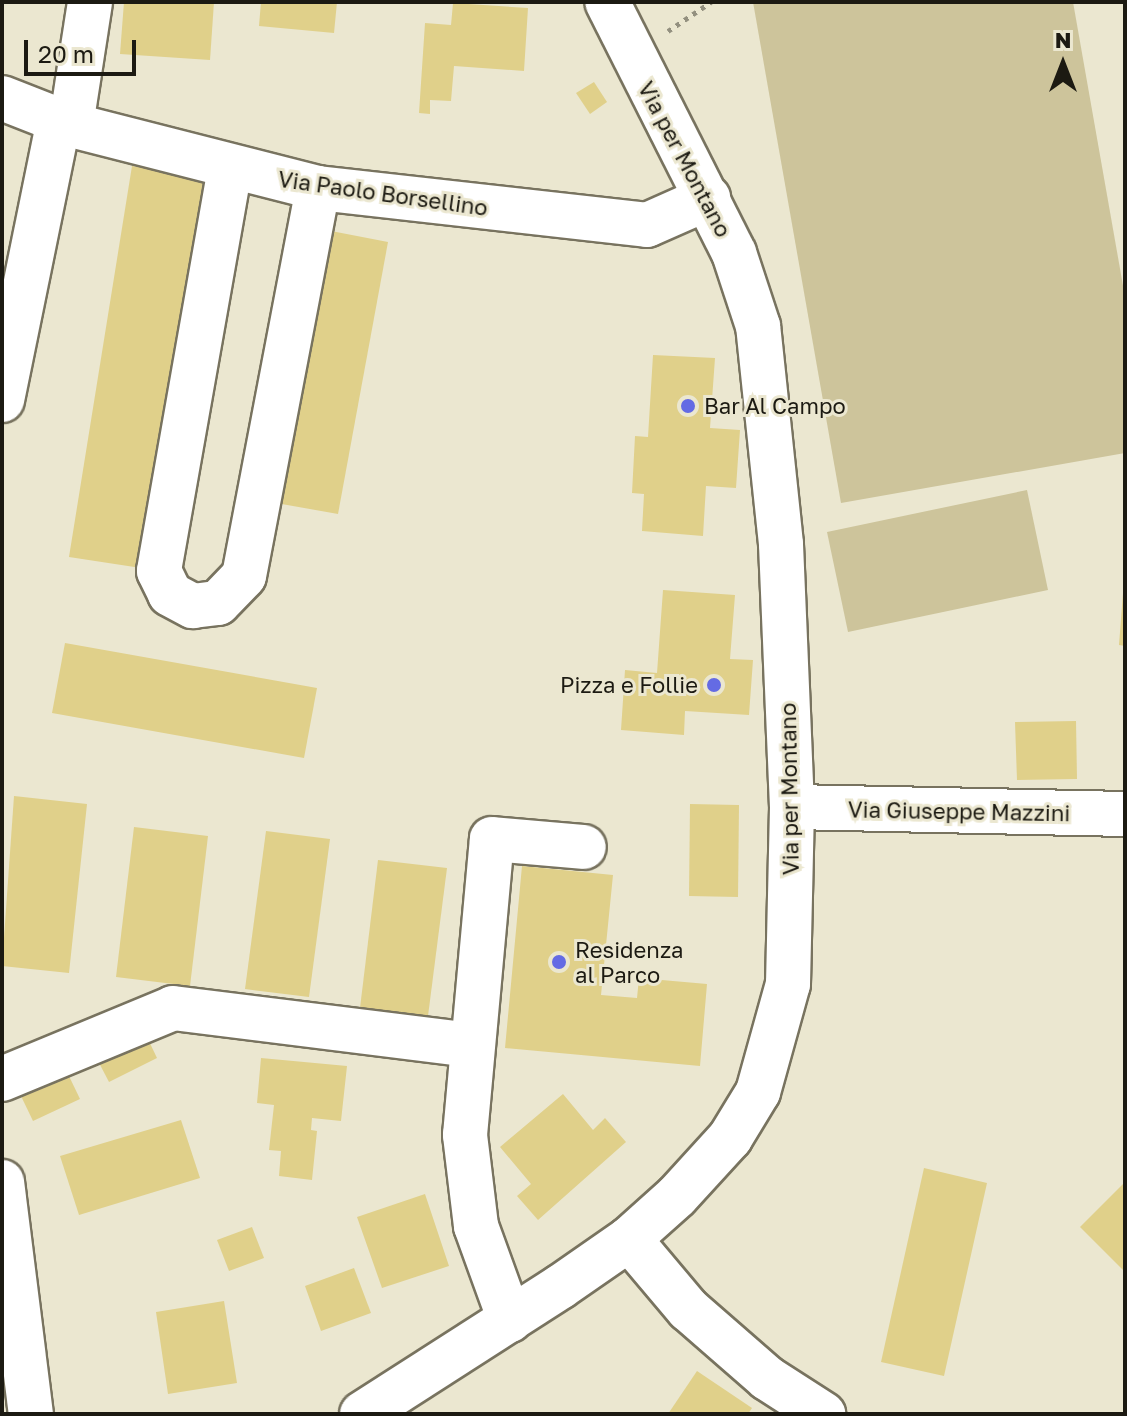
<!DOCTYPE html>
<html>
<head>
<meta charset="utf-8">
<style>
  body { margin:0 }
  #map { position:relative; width:1127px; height:1416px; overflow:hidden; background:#ebe7d0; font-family:"Golos Text",sans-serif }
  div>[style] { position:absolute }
  .green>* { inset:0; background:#cdc49b }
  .building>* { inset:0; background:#e0d08a }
  .path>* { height:5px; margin-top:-2.5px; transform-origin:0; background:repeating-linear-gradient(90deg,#93907f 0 4px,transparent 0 10px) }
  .roads { filter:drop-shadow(2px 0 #78735f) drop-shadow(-2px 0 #78735f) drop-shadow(0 2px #78735f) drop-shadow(0 -2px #78735f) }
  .minor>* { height:44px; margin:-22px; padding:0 22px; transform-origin:22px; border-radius:22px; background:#fff }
  .dots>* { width:22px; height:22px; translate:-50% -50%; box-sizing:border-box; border:4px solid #ebe7d0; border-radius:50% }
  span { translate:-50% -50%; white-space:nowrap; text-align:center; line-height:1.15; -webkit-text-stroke:6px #ebe7d0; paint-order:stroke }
  .street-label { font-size:22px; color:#1c1a12 }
  .poi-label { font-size:22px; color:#1c1a12 }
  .left { translate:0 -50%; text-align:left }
  .right { translate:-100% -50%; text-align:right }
  .frame { position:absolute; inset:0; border:4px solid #1c1a12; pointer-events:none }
  .north { position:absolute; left:1023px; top:24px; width:80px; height:80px; -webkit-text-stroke:6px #ebe7d0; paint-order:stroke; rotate:0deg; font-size:22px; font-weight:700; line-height:32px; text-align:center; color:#1c1a12 }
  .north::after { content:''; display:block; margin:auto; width:28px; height:36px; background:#1c1a12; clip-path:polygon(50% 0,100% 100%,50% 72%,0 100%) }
  .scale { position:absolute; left:24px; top:40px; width:112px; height:36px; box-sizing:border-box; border:4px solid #1c1a12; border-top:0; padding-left:10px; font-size:24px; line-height:28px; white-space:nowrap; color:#1c1a12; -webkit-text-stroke:6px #ebe7d0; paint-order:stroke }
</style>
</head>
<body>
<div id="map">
  <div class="green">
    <i style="clip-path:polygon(753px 2px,1073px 2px,1125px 297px,1125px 453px,841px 503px)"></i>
    <i style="clip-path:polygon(1027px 490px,1048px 590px,848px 632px,827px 532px)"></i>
  </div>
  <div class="building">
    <i style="clip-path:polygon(124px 2px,214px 2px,210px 60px,120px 54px)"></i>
    <i style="clip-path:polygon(261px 2px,337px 2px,334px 33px,259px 26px)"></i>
    <i style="clip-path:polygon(453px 3px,528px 8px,524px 71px,454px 66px,451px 101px,430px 100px,430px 114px,419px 113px,425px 23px,451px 25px)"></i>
    <i style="clip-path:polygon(594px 82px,607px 102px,590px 114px,576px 93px)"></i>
    <i style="clip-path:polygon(132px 166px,204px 178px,141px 568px,69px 557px)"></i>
    <i style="clip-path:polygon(326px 230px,388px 242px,338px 514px,276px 503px)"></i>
    <i style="clip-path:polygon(653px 355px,715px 358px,710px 428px,740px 430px,736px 488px,706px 486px,703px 536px,642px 531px,644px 494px,632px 493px,635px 436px,648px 437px)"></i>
    <i style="clip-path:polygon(663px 590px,735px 595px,730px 659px,753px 660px,749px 715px,685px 711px,684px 735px,621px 730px,625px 670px,657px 673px)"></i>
    <i style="clip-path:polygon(1123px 593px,1125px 593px,1125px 646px,1119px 645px)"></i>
    <i style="clip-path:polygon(65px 643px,317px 688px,304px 758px,52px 713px)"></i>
    <i style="clip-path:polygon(1076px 721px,1077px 779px,1017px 780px,1015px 722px)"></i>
    <i style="clip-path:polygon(14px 796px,87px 804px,69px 973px,2px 966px)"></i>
    <i style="clip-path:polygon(690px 804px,739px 805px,738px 897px,689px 896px)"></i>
    <i style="clip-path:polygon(134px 827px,208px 836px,190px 986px,116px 977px)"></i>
    <i style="clip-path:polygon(266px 831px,330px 839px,309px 997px,245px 989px)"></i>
    <i style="clip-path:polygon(378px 860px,447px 868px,428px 1016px,360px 1008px)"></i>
    <i style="clip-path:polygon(522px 866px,613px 875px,601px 995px,637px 998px,639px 978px,707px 984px,700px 1066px,505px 1048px)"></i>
    <i style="clip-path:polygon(146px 1035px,157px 1058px,109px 1082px,97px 1059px)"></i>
    <i style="clip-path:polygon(261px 1058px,347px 1066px,341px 1121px,312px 1118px,311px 1130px,317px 1131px,312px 1180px,279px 1176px,281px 1151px,269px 1150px,274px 1105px,257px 1103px)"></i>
    <i style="clip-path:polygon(68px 1074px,80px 1099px,33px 1121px,21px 1096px)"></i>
    <i style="clip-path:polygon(563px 1094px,593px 1130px,605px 1118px,626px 1142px,538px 1220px,517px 1196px,531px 1184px,500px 1147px)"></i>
    <i style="clip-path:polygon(181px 1120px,200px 1178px,79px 1215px,60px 1156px)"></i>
    <i style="clip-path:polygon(924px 1168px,987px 1183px,944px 1376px,881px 1362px)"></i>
    <i style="clip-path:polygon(1125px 1182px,1125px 1272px,1080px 1227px)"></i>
    <i style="clip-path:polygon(425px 1194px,449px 1266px,382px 1288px,357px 1217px)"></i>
    <i style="clip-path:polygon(252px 1227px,264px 1258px,229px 1271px,217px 1240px)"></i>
    <i style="clip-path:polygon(354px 1268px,371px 1313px,321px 1331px,305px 1286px)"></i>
    <i style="clip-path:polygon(224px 1301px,237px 1383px,168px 1394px,156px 1312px)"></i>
    <i style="clip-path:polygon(697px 1371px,752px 1408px,748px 1414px,668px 1414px)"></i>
  </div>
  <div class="path">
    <i style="left:668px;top:31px;width:52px;rotate:-34deg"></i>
  </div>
  <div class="roads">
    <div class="minor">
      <i style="left:2px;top:98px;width:74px;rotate:21.4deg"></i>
      <i style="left:71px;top:125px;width:255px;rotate:14.3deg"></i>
      <i style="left:318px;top:188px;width:331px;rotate:6.4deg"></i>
      <i style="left:647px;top:225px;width:67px;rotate:-23.9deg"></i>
      <i style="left:71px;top:125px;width:124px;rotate:-81.2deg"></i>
      <i style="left:230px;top:168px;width:409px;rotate:100deg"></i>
      <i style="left:159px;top:571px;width:25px;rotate:64deg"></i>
      <i style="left:170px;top:594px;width:26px;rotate:28deg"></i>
      <i style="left:193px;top:606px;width:25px;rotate:-7deg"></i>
      <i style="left:218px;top:603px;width:37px;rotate:-46deg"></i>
      <i style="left:244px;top:576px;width:395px;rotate:-79.2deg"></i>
      <i style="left:2px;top:400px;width:286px;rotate:-78.5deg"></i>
      <i style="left:792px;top:807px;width:333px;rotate:1.2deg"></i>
      <i style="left:2px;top:1079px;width:185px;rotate:-22.5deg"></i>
      <i style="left:173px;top:1008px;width:301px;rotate:7.1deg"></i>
      <i style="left:2px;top:1182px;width:234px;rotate:82.9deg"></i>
      <i style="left:629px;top:1239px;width:92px;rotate:49.9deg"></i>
      <i style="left:688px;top:1309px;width:105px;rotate:41.1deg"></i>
      <i style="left:767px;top:1378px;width:67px;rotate:32.7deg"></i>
      <i style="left:510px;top:1320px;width:100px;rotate:-109.9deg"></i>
      <i style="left:476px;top:1226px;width:92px;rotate:-96.9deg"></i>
      <i style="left:465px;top:1135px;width:297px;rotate:-84.8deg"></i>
      <i style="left:492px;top:839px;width:92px;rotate:5deg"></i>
      <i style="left:362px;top:1414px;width:235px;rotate:-32.7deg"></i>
      <i style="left:560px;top:1287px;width:84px;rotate:-34.8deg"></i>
      <i style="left:629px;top:1239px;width:64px;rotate:-41.9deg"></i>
      <i style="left:677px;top:1196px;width:79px;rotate:-47.6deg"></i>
      <i style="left:730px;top:1138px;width:54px;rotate:-58.7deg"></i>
      <i style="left:758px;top:1092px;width:112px;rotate:-74.5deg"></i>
      <i style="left:788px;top:984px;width:177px;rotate:-88.7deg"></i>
      <i style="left:792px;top:807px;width:263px;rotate:-92.4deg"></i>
      <i style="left:781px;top:544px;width:219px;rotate:-96deg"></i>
      <i style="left:758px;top:326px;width:77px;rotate:-108.2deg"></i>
      <i style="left:734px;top:253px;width:281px;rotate:-116.8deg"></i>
    </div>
  </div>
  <div class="dots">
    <i style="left:688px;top:406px;background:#646be4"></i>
    <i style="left:714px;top:685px;background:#646be4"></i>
    <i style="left:559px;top:962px;background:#646be4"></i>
  </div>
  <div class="street-label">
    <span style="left:685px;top:159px;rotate:62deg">Via per Montano</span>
    <span style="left:383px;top:193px;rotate:8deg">Via Paolo Borsellino</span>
    <span style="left:789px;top:789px;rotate:-91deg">Via per Montano</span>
    <span style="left:959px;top:811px;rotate:1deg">Via Giuseppe Mazzini</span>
  </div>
  <div class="poi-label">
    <span class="left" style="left:704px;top:406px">Bar Al Campo</span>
    <span class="right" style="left:698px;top:685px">Pizza e Follie</span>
    <span class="left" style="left:575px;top:962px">Residenza<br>al Parco</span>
  </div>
  <div class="frame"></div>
  <div class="north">N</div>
  <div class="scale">20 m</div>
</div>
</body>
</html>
